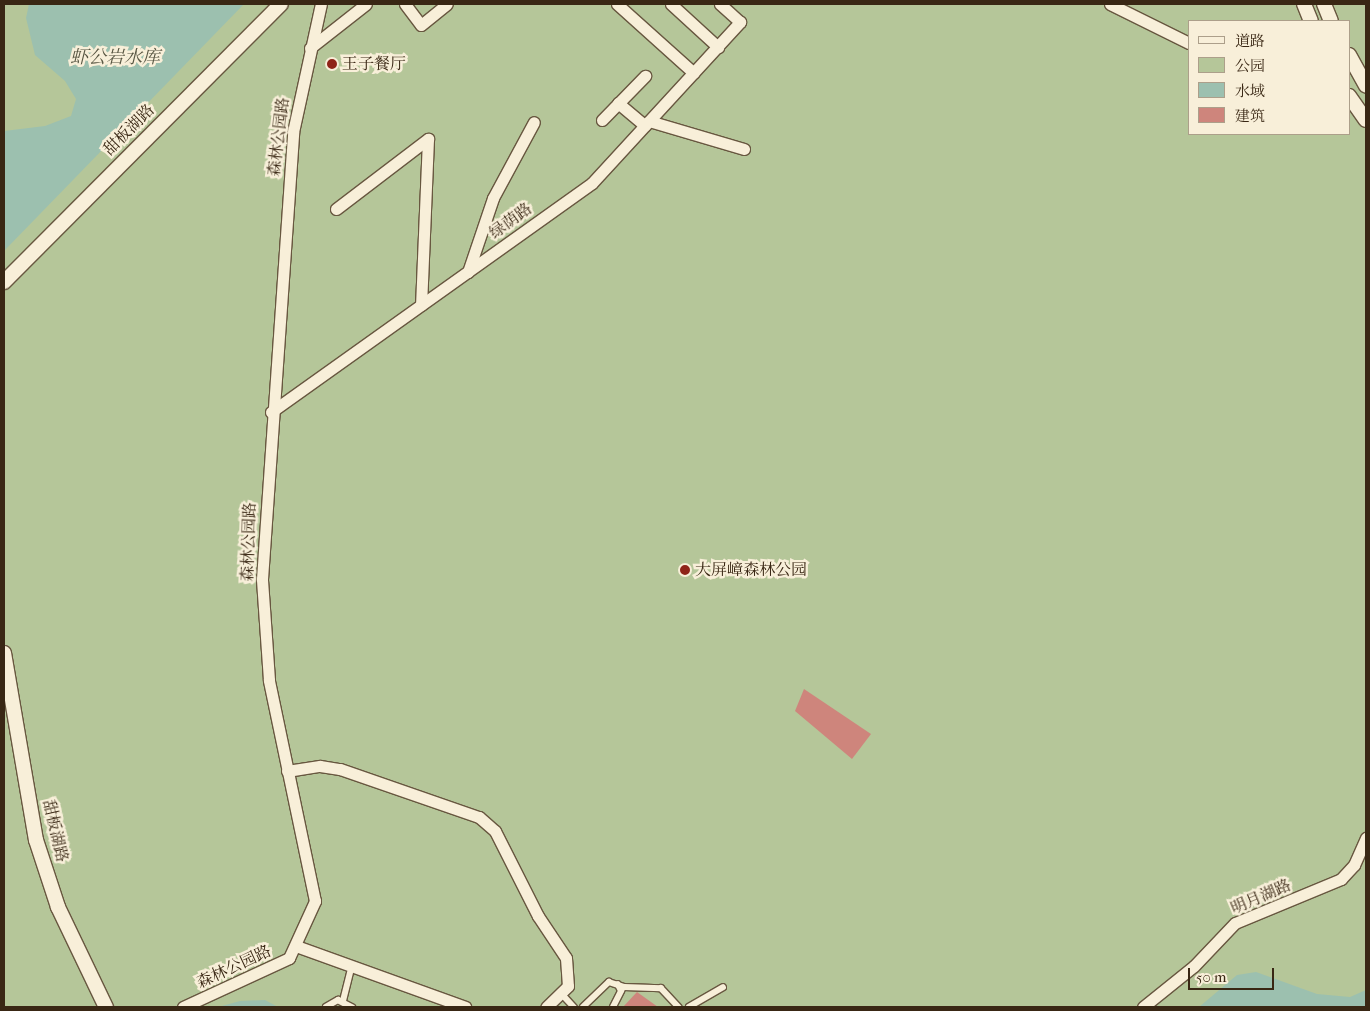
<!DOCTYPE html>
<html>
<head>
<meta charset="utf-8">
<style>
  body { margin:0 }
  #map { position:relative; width:1370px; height:1011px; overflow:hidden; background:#f4e6c4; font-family:"IM FELL French Canon","Noto Serif SC",serif }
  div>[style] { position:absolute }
  .green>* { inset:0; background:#b5c699 }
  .water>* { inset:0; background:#9cc0af }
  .building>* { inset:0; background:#ce857c }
  .roads { filter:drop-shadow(1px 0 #685740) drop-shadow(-1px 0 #685740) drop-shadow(0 1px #685740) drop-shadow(0 -1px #685740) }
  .service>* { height:5.5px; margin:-2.75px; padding:0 2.75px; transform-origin:2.75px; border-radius:2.75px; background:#f8efd9 }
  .minor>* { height:11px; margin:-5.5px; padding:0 5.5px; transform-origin:5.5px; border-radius:5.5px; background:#f8efd9 }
  .tertiary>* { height:14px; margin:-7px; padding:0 7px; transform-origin:7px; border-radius:7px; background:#f8efd9 }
  .dots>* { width:14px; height:14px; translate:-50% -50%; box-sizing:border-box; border:2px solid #f8efd9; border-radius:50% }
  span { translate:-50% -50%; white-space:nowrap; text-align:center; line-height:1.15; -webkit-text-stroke:5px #f8efd9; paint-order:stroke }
  .poi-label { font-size:16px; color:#392714 }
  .left { translate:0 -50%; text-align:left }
  .street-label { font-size:16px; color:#392714 }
  .water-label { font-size:18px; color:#575542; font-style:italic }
  .frame { position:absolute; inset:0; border:5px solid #392714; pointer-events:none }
  .legend { position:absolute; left:1188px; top:20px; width:162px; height:115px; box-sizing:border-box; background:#f8efd9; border:1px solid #ac9f8a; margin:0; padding:6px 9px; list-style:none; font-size:15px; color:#392714 }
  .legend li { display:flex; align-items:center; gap:10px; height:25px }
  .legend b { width:25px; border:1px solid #ac9f8a }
  .scale { position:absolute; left:1188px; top:968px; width:86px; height:22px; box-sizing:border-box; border:2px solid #392714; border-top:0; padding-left:6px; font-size:15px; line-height:18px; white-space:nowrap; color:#392714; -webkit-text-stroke:4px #f8efd9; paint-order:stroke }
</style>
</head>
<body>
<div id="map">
  <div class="green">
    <i style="clip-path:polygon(evenodd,4px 4px,1366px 4px,1366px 1007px,4px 1007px,4px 4px,1189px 21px,1349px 21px,1349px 134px,1189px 134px,1189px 21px)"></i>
  </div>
  <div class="water">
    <i style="clip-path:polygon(29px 4px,244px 4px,4px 251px,4px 131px,45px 126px,71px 116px,76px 99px,65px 81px,35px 55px,26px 18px)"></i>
    <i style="clip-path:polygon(1256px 972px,1317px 994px,1350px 997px,1366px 990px,1366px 1007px,1199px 1007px,1237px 975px)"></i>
    <i style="clip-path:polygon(265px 1000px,278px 1007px,218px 1007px,240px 1001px)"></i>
  </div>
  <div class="building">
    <i style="clip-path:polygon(804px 689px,871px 734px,852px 759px,795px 711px)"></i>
    <i style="clip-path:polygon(637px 992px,658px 1007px,623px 1007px)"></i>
  </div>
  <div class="roads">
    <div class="service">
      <i style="left:561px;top:993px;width:19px;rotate:47deg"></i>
      <i style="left:343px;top:1001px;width:36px;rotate:-76deg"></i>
      <i style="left:326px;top:1007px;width:14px;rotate:-30deg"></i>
      <i style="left:338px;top:1000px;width:16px;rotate:27deg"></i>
      <i style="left:583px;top:1007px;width:36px;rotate:-44deg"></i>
      <i style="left:609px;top:982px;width:16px;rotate:18deg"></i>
      <i style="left:624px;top:987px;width:37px;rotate:2deg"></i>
      <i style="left:661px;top:988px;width:26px;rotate:47deg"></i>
      <i style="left:613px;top:1007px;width:18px;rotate:-63deg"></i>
      <i style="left:621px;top:991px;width:7px;rotate:-117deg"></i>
      <i style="left:689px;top:1007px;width:39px;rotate:-30deg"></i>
    </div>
    <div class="minor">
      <i style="left:405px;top:4px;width:26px;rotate:53deg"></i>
      <i style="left:421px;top:25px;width:33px;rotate:-39deg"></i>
      <i style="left:617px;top:4px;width:103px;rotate:41.9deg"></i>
      <i style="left:671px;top:4px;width:64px;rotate:42.5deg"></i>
      <i style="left:1110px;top:4px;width:88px;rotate:26.3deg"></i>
      <i style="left:310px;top:48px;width:71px;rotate:-38.2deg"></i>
      <i style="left:618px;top:103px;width:35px;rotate:40deg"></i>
      <i style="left:602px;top:120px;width:62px;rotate:-45.7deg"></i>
      <i style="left:649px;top:121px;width:99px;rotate:16.4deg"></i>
      <i style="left:336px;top:209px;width:116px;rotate:-37.3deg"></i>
      <i style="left:428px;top:139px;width:166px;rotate:92.4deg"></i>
      <i style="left:468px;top:272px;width:78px;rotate:-71.3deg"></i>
      <i style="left:493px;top:198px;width:86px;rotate:-61.7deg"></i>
      <i style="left:271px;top:412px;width:394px;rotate:-35.5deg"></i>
      <i style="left:592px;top:183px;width:219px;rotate:-47.4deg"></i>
      <i style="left:740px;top:22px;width:27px;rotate:-138deg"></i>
      <i style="left:287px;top:771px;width:33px;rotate:-9deg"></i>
      <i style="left:320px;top:766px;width:20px;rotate:9deg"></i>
      <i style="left:340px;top:769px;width:147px;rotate:19.1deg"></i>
      <i style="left:479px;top:817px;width:21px;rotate:41deg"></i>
      <i style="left:495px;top:831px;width:95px;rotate:63.2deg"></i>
      <i style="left:538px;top:916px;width:50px;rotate:56.3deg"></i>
      <i style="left:566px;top:958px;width:28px;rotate:86deg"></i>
      <i style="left:568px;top:986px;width:30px;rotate:136deg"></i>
      <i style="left:296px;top:946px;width:180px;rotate:19.8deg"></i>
      <i style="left:183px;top:1007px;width:117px;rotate:-24.8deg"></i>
      <i style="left:289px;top:958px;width:63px;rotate:-65.5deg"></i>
      <i style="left:315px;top:901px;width:226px;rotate:-101.8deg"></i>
      <i style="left:269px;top:680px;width:101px;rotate:-94deg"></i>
      <i style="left:262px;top:579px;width:448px;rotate:-86deg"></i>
      <i style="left:293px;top:132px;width:131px;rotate:-77.7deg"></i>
      <i style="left:1143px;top:1007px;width:65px;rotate:-38.8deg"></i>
      <i style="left:1194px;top:966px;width:59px;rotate:-46.4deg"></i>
      <i style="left:1235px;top:923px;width:115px;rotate:-22.5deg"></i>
      <i style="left:1341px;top:879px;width:19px;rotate:-47deg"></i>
      <i style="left:1354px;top:865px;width:30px;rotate:-66deg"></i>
    </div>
    <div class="tertiary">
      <i style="left:1304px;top:4px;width:18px;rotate:68deg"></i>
      <i style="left:1324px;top:4px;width:18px;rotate:68deg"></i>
      <i style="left:1349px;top:55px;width:35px;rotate:61deg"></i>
      <i style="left:1349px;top:96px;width:29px;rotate:55deg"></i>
      <i style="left:4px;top:282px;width:392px;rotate:-45.1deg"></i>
      <i style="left:4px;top:653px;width:190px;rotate:80.3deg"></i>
      <i style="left:36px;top:840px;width:71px;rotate:71.8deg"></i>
      <i style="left:58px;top:907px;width:111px;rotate:64.4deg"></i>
    </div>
  </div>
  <div class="dots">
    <i style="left:332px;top:64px;background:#8f2418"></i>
    <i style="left:685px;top:570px;background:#8f2418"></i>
  </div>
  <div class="poi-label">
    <span class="left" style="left:342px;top:64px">王子餐厅</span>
    <span class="left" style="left:695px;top:570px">大屏嶂森林公园</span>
  </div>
  <div class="street-label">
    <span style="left:129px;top:130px;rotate:-45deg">甜板湖路</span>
    <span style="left:279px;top:137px;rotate:-83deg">森林公园路</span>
    <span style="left:511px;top:221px;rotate:-36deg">绿荫路</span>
    <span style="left:249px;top:542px;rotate:-88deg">森林公园路</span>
    <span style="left:55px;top:831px;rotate:77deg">甜板湖路</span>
    <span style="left:1261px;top:897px;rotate:-23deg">明月湖路</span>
    <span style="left:234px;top:967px;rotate:-25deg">森林公园路</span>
  </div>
  <div class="water-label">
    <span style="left:115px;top:58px">虾公岩水库</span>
  </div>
  <div class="frame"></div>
  <ul class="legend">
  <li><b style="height:6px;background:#f8efd9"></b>道路</li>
  <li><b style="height:14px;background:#b5c699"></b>公园</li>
  <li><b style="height:14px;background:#9cc0af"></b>水域</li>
  <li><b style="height:14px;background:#ce857c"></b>建筑</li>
  </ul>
  <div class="scale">50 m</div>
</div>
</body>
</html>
